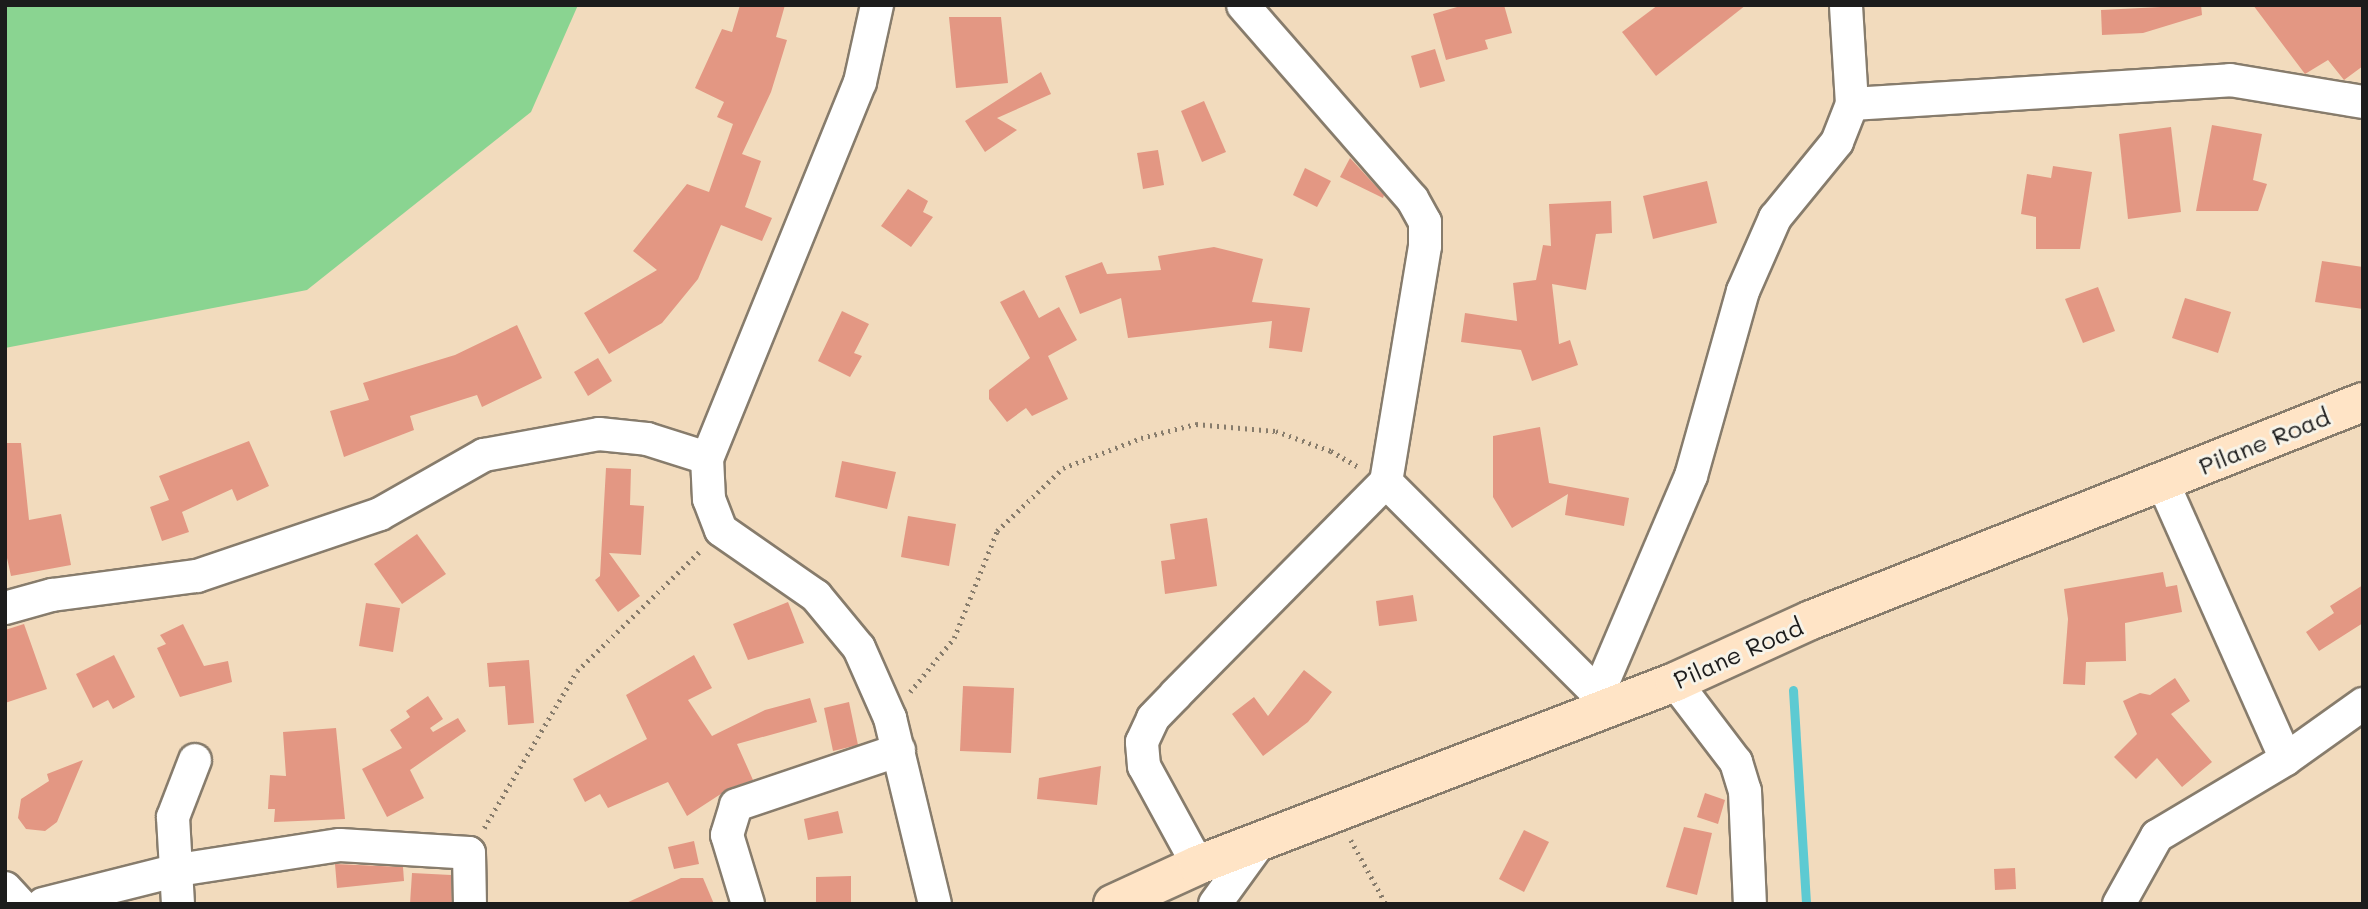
<!DOCTYPE html>
<html>
<head>
<meta charset="utf-8">
<style>
  body { margin:0 }
  #map { position:relative; width:2368px; height:909px; overflow:hidden; background:#f2dbbd; font-family:Mali,sans-serif }
  div>[style] { position:absolute }
  .green>* { inset:0; background:#8ad491 }
  .stream>* { height:9px; margin:-4.5px; padding:0 4.5px; transform-origin:4.5px; border-radius:4.5px; background:#5dcad2 }
  .building>* { inset:0; background:#e39783 }
  .path>* { height:4.5px; margin-top:-2.25px; transform-origin:0; background:repeating-linear-gradient(90deg,#877c6c 0 2px,transparent 0 7px) }
  .roads { filter:drop-shadow(2px 0 #877c6c) drop-shadow(-2px 0 #877c6c) drop-shadow(0 2px #877c6c) drop-shadow(0 -2px #877c6c) }
  .minor>* { height:32px; margin:-16px; padding:0 16px; transform-origin:16px; border-radius:16px; background:#fff }
  .secondary>* { height:38px; margin:-19px; padding:0 19px; transform-origin:19px; border-radius:19px; background:#ffe4c6 }
  span { translate:-50% -50%; white-space:nowrap; text-align:center; line-height:1.15; -webkit-text-stroke:6px #f7f3e8; paint-order:stroke }
  .street-label { font-size:24px; color:#1c1c1c }
  .frame { position:absolute; inset:0; border:7px solid #1c1c1c; pointer-events:none }
</style>
</head>
<body>
<div id="map">
  <div class="green">
    <i style="clip-path:polygon(5px 5px,578px 5px,531px 112px,307px 290px,5px 348px)"></i>
  </div>
  <div class="stream">
    <i style="left:1793px;top:690px;width:214px;rotate:86.5deg"></i>
  </div>
  <div class="building">
    <i style="clip-path:polygon(740px 5px,785px 5px,776px 37px,787px 40px,771px 92px,742px 154px,761px 161px,745px 207px,772px 218px,762px 241px,721px 225px,698px 279px,662px 323px,609px 354px,584px 313px,657px 270px,633px 251px,687px 184px,709px 192px,733px 124px,717px 117px,724px 102px,695px 88px,722px 29px,732px 32px)"></i>
    <i style="clip-path:polygon(1464px 5px,1504px 5px,1512px 33px,1485px 40px,1488px 49px,1446px 60px,1433px 14px)"></i>
    <i style="clip-path:polygon(1658px 5px,1746px 5px,1656px 76px,1622px 32px)"></i>
    <i style="clip-path:polygon(2201px 5px,2202px 15px,2143px 33px,2102px 35px,2101px 10px)"></i>
    <i style="clip-path:polygon(2253px 5px,2363px 5px,2363px 66px,2344px 80px,2328px 60px,2305px 74px)"></i>
    <i style="clip-path:polygon(949px 17px,1001px 17px,1008px 83px,956px 88px)"></i>
    <i style="clip-path:polygon(1435px 49px,1445px 81px,1420px 88px,1411px 56px)"></i>
    <i style="clip-path:polygon(1041px 72px,1051px 94px,997px 118px,1017px 130px,985px 152px,965px 121px)"></i>
    <i style="clip-path:polygon(1204px 101px,1226px 152px,1202px 162px,1181px 111px)"></i>
    <i style="clip-path:polygon(2212px 125px,2262px 134px,2253px 180px,2267px 184px,2258px 211px,2196px 211px)"></i>
    <i style="clip-path:polygon(2171px 127px,2181px 212px,2128px 219px,2119px 134px)"></i>
    <i style="clip-path:polygon(1158px 150px,1164px 185px,1143px 189px,1137px 153px)"></i>
    <i style="clip-path:polygon(1350px 158px,1384px 195px,1383px 198px,1340px 177px)"></i>
    <i style="clip-path:polygon(2053px 166px,2092px 172px,2080px 249px,2036px 249px,2036px 217px,2021px 214px,2027px 174px,2051px 178px)"></i>
    <i style="clip-path:polygon(1305px 168px,1331px 181px,1317px 207px,1293px 195px)"></i>
    <i style="clip-path:polygon(1707px 181px,1717px 223px,1653px 239px,1643px 196px)"></i>
    <i style="clip-path:polygon(908px 189px,928px 201px,923px 212px,933px 217px,911px 247px,881px 226px)"></i>
    <i style="clip-path:polygon(1611px 201px,1612px 233px,1596px 234px,1586px 290px,1552px 284px,1559px 344px,1570px 340px,1578px 365px,1532px 381px,1521px 350px,1461px 342px,1465px 313px,1517px 321px,1513px 283px,1536px 280px,1543px 245px,1551px 246px,1549px 204px)"></i>
    <i style="clip-path:polygon(1214px 247px,1263px 259px,1252px 302px,1310px 308px,1302px 352px,1269px 348px,1272px 321px,1128px 338px,1121px 298px,1080px 314px,1065px 276px,1102px 262px,1107px 274px,1161px 270px,1158px 256px)"></i>
    <i style="clip-path:polygon(2322px 261px,2363px 267px,2363px 309px,2315px 302px)"></i>
    <i style="clip-path:polygon(2098px 287px,2115px 331px,2083px 343px,2065px 299px)"></i>
    <i style="clip-path:polygon(1024px 290px,1039px 318px,1059px 307px,1077px 340px,1048px 356px,1068px 399px,1032px 416px,1026px 408px,1007px 422px,989px 399px,989px 390px,1030px 358px,1000px 302px)"></i>
    <i style="clip-path:polygon(2185px 298px,2231px 312px,2218px 353px,2172px 338px)"></i>
    <i style="clip-path:polygon(842px 311px,869px 324px,854px 353px,862px 356px,850px 377px,818px 361px)"></i>
    <i style="clip-path:polygon(517px 325px,542px 378px,482px 407px,477px 395px,410px 416px,414px 430px,344px 457px,330px 411px,369px 400px,363px 383px,455px 355px)"></i>
    <i style="clip-path:polygon(598px 358px,612px 381px,588px 396px,574px 372px)"></i>
    <i style="clip-path:polygon(1540px 427px,1549px 483px,1629px 498px,1624px 526px,1565px 515px,1568px 494px,1512px 528px,1493px 497px,1493px 436px)"></i>
    <i style="clip-path:polygon(249px 441px,269px 486px,237px 501px,232px 489px,182px 512px,189px 532px,162px 541px,150px 507px,169px 500px,159px 476px)"></i>
    <i style="clip-path:polygon(5px 443px,21px 443px,29px 520px,61px 514px,71px 565px,11px 576px,5px 549px)"></i>
    <i style="clip-path:polygon(842px 461px,896px 472px,887px 509px,835px 497px)"></i>
    <i style="clip-path:polygon(606px 468px,631px 469px,630px 505px,644px 506px,641px 555px,609px 553px,640px 596px,618px 612px,595px 580px,600px 576px)"></i>
    <i style="clip-path:polygon(908px 516px,956px 524px,949px 566px,901px 557px)"></i>
    <i style="clip-path:polygon(1207px 518px,1217px 586px,1165px 594px,1161px 561px,1175px 559px,1170px 524px)"></i>
    <i style="clip-path:polygon(417px 534px,446px 574px,402px 604px,374px 564px)"></i>
    <i style="clip-path:polygon(2163px 572px,2166px 587px,2177px 585px,2182px 612px,2125px 623px,2126px 661px,2086px 662px,2085px 685px,2063px 684px,2068px 619px,2064px 589px)"></i>
    <i style="clip-path:polygon(2363px 585px,2363px 623px,2319px 651px,2306px 632px,2334px 613px,2330px 606px)"></i>
    <i style="clip-path:polygon(1413px 595px,1417px 621px,1379px 626px,1376px 601px)"></i>
    <i style="clip-path:polygon(788px 602px,804px 643px,748px 660px,733px 624px)"></i>
    <i style="clip-path:polygon(366px 603px,400px 608px,393px 652px,359px 646px)"></i>
    <i style="clip-path:polygon(24px 624px,47px 689px,5px 703px,5px 630px)"></i>
    <i style="clip-path:polygon(183px 624px,204px 666px,228px 661px,232px 682px,180px 697px,157px 648px,166px 644px,160px 635px)"></i>
    <i style="clip-path:polygon(114px 655px,135px 697px,113px 709px,108px 700px,93px 708px,76px 674px)"></i>
    <i style="clip-path:polygon(694px 655px,712px 688px,688px 700px,712px 736px,765px 710px,810px 698px,817px 722px,737px 744px,753px 780px,730px 788px,687px 816px,668px 782px,608px 808px,600px 794px,585px 802px,573px 779px,647px 739px,626px 695px)"></i>
    <i style="clip-path:polygon(529px 660px,534px 723px,508px 725px,505px 686px,489px 687px,487px 663px)"></i>
    <i style="clip-path:polygon(1304px 670px,1332px 692px,1308px 722px,1263px 756px,1232px 714px,1254px 697px,1268px 716px)"></i>
    <i style="clip-path:polygon(2175px 678px,2190px 701px,2171px 714px,2212px 762px,2182px 787px,2157px 758px,2136px 779px,2114px 757px,2137px 734px,2123px 701px,2140px 693px,2150px 695px)"></i>
    <i style="clip-path:polygon(963px 686px,1014px 688px,1011px 753px,960px 751px)"></i>
    <i style="clip-path:polygon(428px 696px,443px 719px,430px 728px,433px 732px,458px 718px,466px 731px,410px 770px,424px 798px,387px 817px,362px 769px,402px 748px,390px 730px,410px 717px,406px 711px)"></i>
    <i style="clip-path:polygon(849px 702px,858px 745px,833px 751px,824px 708px)"></i>
    <i style="clip-path:polygon(336px 728px,345px 819px,274px 822px,275px 809px,268px 809px,270px 775px,286px 776px,283px 732px)"></i>
    <i style="clip-path:polygon(83px 760px,57px 822px,45px 831px,26px 829px,18px 818px,21px 799px,49px 781px,47px 774px)"></i>
    <i style="clip-path:polygon(1101px 766px,1097px 805px,1037px 799px,1039px 778px)"></i>
    <i style="clip-path:polygon(1705px 793px,1725px 800px,1718px 824px,1697px 817px)"></i>
    <i style="clip-path:polygon(838px 811px,843px 833px,808px 840px,804px 819px)"></i>
    <i style="clip-path:polygon(1684px 827px,1712px 833px,1697px 895px,1666px 887px)"></i>
    <i style="clip-path:polygon(1524px 830px,1549px 842px,1524px 892px,1499px 879px)"></i>
    <i style="clip-path:polygon(694px 841px,699px 864px,674px 869px,668px 847px)"></i>
    <i style="clip-path:polygon(335px 864px,403px 867px,404px 881px,337px 888px)"></i>
    <i style="clip-path:polygon(2015px 868px,2016px 889px,1995px 890px,1994px 869px)"></i>
    <i style="clip-path:polygon(412px 873px,451px 875px,452px 904px,410px 904px)"></i>
    <i style="clip-path:polygon(851px 876px,851px 904px,816px 904px,816px 877px)"></i>
    <i style="clip-path:polygon(681px 878px,703px 878px,714px 904px,624px 904px)"></i>
  </div>
  <div class="path">
    <i style="left:910px;top:692px;width:70px;rotate:-50.8deg"></i>
    <i style="left:954px;top:638px;width:115px;rotate:-68.1deg"></i>
    <i style="left:997px;top:531px;width:91px;rotate:-43.7deg"></i>
    <i style="left:1063px;top:468px;width:84px;rotate:-21deg"></i>
    <i style="left:1141px;top:438px;width:57px;rotate:-14.3deg"></i>
    <i style="left:1196px;top:424px;width:80px;rotate:5deg"></i>
    <i style="left:1276px;top:431px;width:59px;rotate:20deg"></i>
    <i style="left:1331px;top:451px;width:34px;rotate:30deg"></i>
    <i style="left:484px;top:828px;width:182px;rotate:-59.4deg"></i>
    <i style="left:577px;top:671px;width:173px;rotate:-44.3deg"></i>
    <i style="left:1351px;top:840px;width:73px;rotate:61.3deg"></i>
  </div>
  <div class="roads">
    <div class="minor">
      <i style="left:877px;top:5px;width:79px;rotate:102.4deg"></i>
      <i style="left:860px;top:82px;width:406px;rotate:112.1deg"></i>
      <i style="left:707px;top:458px;width:41px;rotate:87.2deg"></i>
      <i style="left:709px;top:499px;width:33px;rotate:69deg"></i>
      <i style="left:721px;top:530px;width:116px;rotate:34.8deg"></i>
      <i style="left:816px;top:596px;width:67px;rotate:50.4deg"></i>
      <i style="left:859px;top:648px;width:77px;rotate:66.1deg"></i>
      <i style="left:890px;top:718px;width:191px;rotate:76.4deg"></i>
      <i style="left:1852px;top:104px;width:379px;rotate:-3.6deg"></i>
      <i style="left:2230px;top:80px;width:135px;rotate:9.4deg"></i>
      <i style="left:1386px;top:482px;width:315px;rotate:45deg"></i>
      <i style="left:2163px;top:483px;width:302px;rotate:66deg"></i>
      <i style="left:5px;top:608px;width:49px;rotate:-15.5deg"></i>
      <i style="left:52px;top:595px;width:146px;rotate:-7.5deg"></i>
      <i style="left:197px;top:576px;width:193px;rotate:-18.7deg"></i>
      <i style="left:380px;top:514px;width:120px;rotate:-29.6deg"></i>
      <i style="left:484px;top:455px;width:117px;rotate:-10.3deg"></i>
      <i style="left:599px;top:434px;width:48px;rotate:5.9deg"></i>
      <i style="left:647px;top:439px;width:63px;rotate:17.6deg"></i>
      <i style="left:1675px;top:682px;width:101px;rotate:52.7deg"></i>
      <i style="left:1736px;top:762px;width:30px;rotate:73deg"></i>
      <i style="left:1745px;top:791px;width:113px;rotate:87.5deg"></i>
      <i style="left:1598px;top:694px;width:237px;rotate:-66.9deg"></i>
      <i style="left:1691px;top:476px;width:192px;rotate:-74.3deg"></i>
      <i style="left:1743px;top:291px;width:80px;rotate:-66.3deg"></i>
      <i style="left:1775px;top:218px;width:98px;rotate:-50.8deg"></i>
      <i style="left:1837px;top:142px;width:41px;rotate:-68.5deg"></i>
      <i style="left:1852px;top:104px;width:99px;rotate:-93.5deg"></i>
      <i style="left:1198px;top:865px;width:113px;rotate:-118.6deg"></i>
      <i style="left:1144px;top:766px;width:24px;rotate:-95deg"></i>
      <i style="left:1142px;top:742px;width:26px;rotate:-65deg"></i>
      <i style="left:1153px;top:718px;width:33px;rotate:-46deg"></i>
      <i style="left:1176px;top:694px;width:298px;rotate:-45.3deg"></i>
      <i style="left:1386px;top:482px;width:239px;rotate:-80.6deg"></i>
      <i style="left:1425px;top:246px;width:24px;rotate:-90deg"></i>
      <i style="left:1425px;top:222px;width:26px;rotate:-119deg"></i>
      <i style="left:1412px;top:199px;width:257px;rotate:-131.1deg"></i>
      <i style="left:5px;top:888px;width:22px;rotate:47deg"></i>
      <i style="left:43px;top:904px;width:139px;rotate:-14.1deg"></i>
      <i style="left:178px;top:870px;width:164px;rotate:-8.8deg"></i>
      <i style="left:340px;top:845px;width:129px;rotate:3.5deg"></i>
      <i style="left:469px;top:853px;width:51px;rotate:88.9deg"></i>
      <i style="left:178px;top:904px;width:87px;rotate:-93.3deg"></i>
      <i style="left:173px;top:817px;width:61px;rotate:-68.9deg"></i>
      <i style="left:748px;top:904px;width:72px;rotate:-106.9deg"></i>
      <i style="left:727px;top:835px;width:31px;rotate:-73deg"></i>
      <i style="left:736px;top:805px;width:172px;rotate:-18.6deg"></i>
      <i style="left:1215px;top:904px;width:77px;rotate:-54deg"></i>
      <i style="left:2119px;top:904px;width:78px;rotate:-60.8deg"></i>
      <i style="left:2157px;top:836px;width:150px;rotate:-30.8deg"></i>
      <i style="left:2286px;top:759px;width:95px;rotate:-35.5deg"></i>
    </div>
    <div class="secondary">
      <i style="left:1113px;top:904px;width:94px;rotate:-24.6deg"></i>
      <i style="left:1198px;top:865px;width:511px;rotate:-20.99deg"></i>
      <i style="left:1675px;top:682px;width:149px;rotate:-24.5deg"></i>
      <i style="left:1811px;top:620px;width:593px;rotate:-21.55deg"></i>
    </div>
  </div>
  <div class="street-label">
    <span style="left:2264px;top:441px;rotate:-22deg">Pilane Road</span>
    <span style="left:1738px;top:653px;rotate:-24deg">Pilane Road</span>
  </div>
  <div class="frame"></div>
</div>
</body>
</html>
